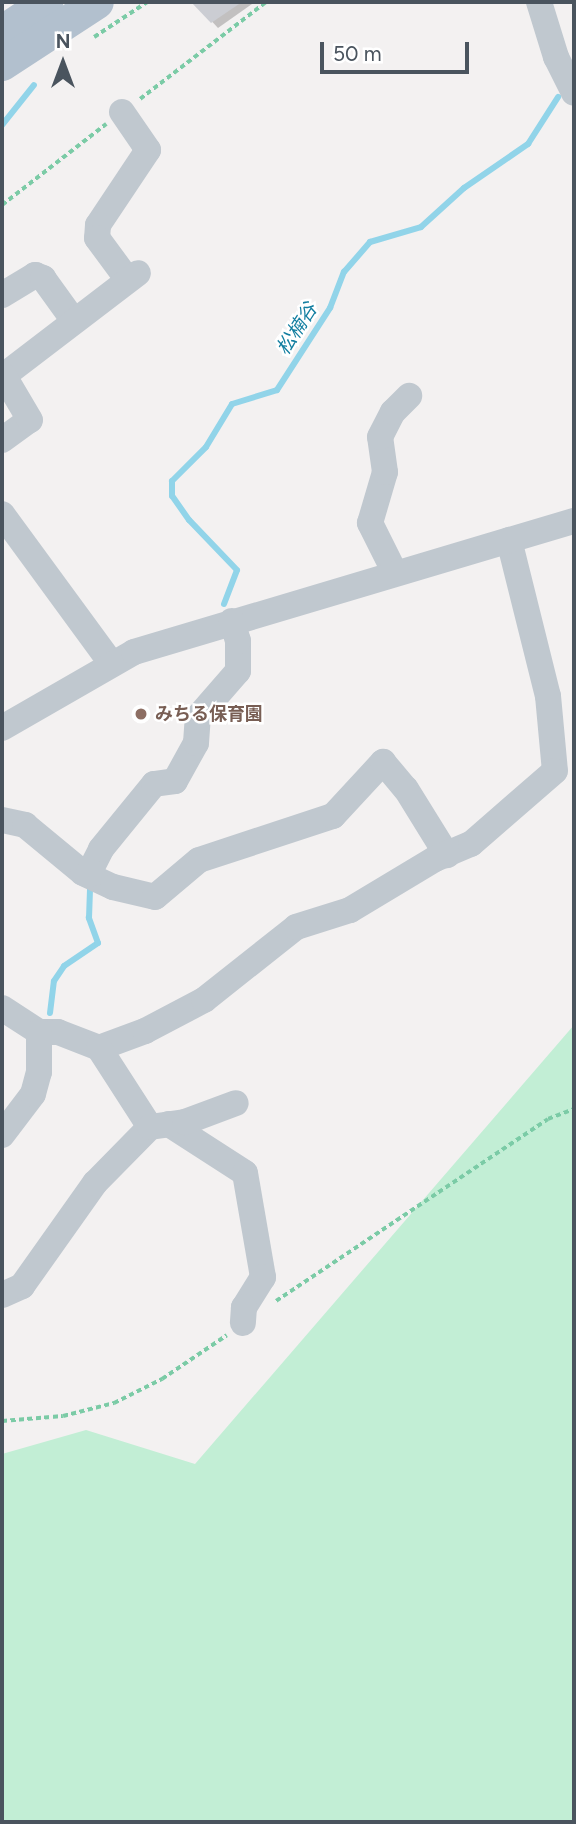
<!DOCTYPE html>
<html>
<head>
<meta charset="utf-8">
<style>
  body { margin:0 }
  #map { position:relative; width:576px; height:1824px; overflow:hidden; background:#f3f1f1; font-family:Figtree,"Noto Sans JP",sans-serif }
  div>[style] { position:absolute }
  .green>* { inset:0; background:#c2eed5 }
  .shadow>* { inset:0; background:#0003 }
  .stream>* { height:6px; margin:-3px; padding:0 3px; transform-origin:3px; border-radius:3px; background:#91d4e9 }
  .building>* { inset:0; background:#cbcdd3 }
  .path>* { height:3.5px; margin-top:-1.75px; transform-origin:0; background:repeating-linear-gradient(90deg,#7bcba6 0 5px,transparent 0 8.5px) }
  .minor>* { height:26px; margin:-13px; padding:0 13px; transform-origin:13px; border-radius:13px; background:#c0c8cf }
  .major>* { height:33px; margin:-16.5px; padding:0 16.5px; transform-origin:16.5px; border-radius:16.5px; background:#b2c0ce }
  .dots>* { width:19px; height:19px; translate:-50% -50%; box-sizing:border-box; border:4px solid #fff; border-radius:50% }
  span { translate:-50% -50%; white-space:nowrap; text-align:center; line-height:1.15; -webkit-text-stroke:5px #fff; paint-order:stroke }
  .education-label { font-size:18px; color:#785e54; font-weight:700 }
  .left { translate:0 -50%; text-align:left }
  .water-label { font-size:19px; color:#127ea0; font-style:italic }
  .frame { position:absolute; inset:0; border:4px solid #4a545e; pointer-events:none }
  .north { position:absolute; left:28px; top:28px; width:70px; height:70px; -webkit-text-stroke:5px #fff; paint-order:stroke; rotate:0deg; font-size:19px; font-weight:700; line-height:28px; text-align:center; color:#4a545e }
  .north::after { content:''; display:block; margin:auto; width:24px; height:32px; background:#4a545e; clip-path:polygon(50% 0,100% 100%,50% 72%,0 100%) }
  .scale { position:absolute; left:320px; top:42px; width:149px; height:32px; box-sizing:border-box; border:4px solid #4a545e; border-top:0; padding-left:9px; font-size:21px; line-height:24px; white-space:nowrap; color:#4a545e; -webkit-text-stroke:5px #fff; paint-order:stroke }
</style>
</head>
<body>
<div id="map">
  <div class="green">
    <i style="clip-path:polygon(574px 1025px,574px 1822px,2px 1822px,2px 1454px,86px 1430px,195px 1464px)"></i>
  </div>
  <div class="shadow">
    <i style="clip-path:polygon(194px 2px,250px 2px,252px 4px,218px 28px)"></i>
  </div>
  <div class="stream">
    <i style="left:2px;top:125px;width:51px;rotate:-51.3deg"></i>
    <i style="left:224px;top:604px;width:36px;rotate:-69deg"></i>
    <i style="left:237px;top:570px;width:69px;rotate:-133.8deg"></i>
    <i style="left:189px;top:520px;width:29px;rotate:-125deg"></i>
    <i style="left:172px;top:496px;width:15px;rotate:-90deg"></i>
    <i style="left:172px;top:481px;width:48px;rotate:-45deg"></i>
    <i style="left:206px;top:447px;width:50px;rotate:-58.8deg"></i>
    <i style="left:232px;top:404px;width:47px;rotate:-17.3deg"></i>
    <i style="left:277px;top:390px;width:98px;rotate:-57.1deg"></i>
    <i style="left:330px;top:308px;width:39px;rotate:-69deg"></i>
    <i style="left:344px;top:272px;width:40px;rotate:-49deg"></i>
    <i style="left:370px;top:242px;width:53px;rotate:-16.4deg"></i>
    <i style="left:421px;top:227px;width:58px;rotate:-42.2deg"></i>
    <i style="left:464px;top:188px;width:78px;rotate:-34.5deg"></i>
    <i style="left:528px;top:144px;width:56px;rotate:-57.4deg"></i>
    <i style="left:50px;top:1013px;width:32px;rotate:-83deg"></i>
    <i style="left:54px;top:981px;width:18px;rotate:-56deg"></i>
    <i style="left:64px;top:966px;width:41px;rotate:-34.1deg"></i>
    <i style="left:98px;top:943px;width:27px;rotate:-110deg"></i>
    <i style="left:89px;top:918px;width:34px;rotate:-88deg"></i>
  </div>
  <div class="building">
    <i style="clip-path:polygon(191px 2px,242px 2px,211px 23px)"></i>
  </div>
  <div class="path">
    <i style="left:94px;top:37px;width:64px;rotate:-33.4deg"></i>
    <i style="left:140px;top:99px;width:159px;rotate:-37.6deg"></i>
    <i style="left:2px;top:205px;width:132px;rotate:-37.9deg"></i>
    <i style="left:276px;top:1301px;width:327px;rotate:-33.8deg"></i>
    <i style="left:548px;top:1119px;width:28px;rotate:-21deg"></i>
    <i style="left:2px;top:1421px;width:61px;rotate:-4.7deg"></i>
    <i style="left:63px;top:1416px;width:53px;rotate:-14.3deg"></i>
    <i style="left:114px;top:1403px;width:54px;rotate:-26.6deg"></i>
    <i style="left:162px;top:1379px;width:78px;rotate:-34.1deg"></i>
  </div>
  <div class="minor">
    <i style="left:539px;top:2px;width:58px;rotate:72.8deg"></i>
    <i style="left:556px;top:57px;width:40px;rotate:63.4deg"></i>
    <i style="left:122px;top:112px;width:46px;rotate:55.6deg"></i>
    <i style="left:148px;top:150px;width:90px;rotate:123.7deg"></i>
    <i style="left:98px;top:225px;width:13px;rotate:94deg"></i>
    <i style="left:97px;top:238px;width:52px;rotate:53.6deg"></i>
    <i style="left:2px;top:295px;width:39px;rotate:-31deg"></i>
    <i style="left:35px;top:275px;width:9px;rotate:21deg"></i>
    <i style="left:43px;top:278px;width:53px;rotate:54.2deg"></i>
    <i style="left:2px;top:377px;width:171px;rotate:-37.4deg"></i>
    <i style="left:2px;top:440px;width:34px;rotate:-36deg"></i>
    <i style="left:30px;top:420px;width:51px;rotate:-120.6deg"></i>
    <i style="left:2px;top:514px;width:185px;rotate:53.8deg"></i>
    <i style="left:509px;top:540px;width:161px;rotate:76deg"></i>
    <i style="left:548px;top:696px;width:75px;rotate:84.7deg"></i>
    <i style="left:395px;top:573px;width:56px;rotate:-116.6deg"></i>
    <i style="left:370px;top:523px;width:53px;rotate:-73.6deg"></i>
    <i style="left:385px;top:472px;width:35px;rotate:-98deg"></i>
    <i style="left:380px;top:437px;width:28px;rotate:-63deg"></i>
    <i style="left:393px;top:412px;width:23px;rotate:-45deg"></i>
    <i style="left:2px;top:728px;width:152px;rotate:-29.9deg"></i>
    <i style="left:134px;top:652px;width:459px;rotate:-16.6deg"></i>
    <i style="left:2px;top:820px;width:24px;rotate:12deg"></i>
    <i style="left:25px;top:825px;width:75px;rotate:39.6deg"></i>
    <i style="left:83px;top:873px;width:33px;rotate:25deg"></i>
    <i style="left:113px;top:887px;width:43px;rotate:13.4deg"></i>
    <i style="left:155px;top:897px;width:57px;rotate:-40.1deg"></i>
    <i style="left:199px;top:860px;width:141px;rotate:-18.2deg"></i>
    <i style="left:333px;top:816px;width:74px;rotate:-47.2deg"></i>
    <i style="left:383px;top:762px;width:35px;rotate:50deg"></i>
    <i style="left:406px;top:789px;width:78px;rotate:58.2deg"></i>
    <i style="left:88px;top:875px;width:29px;rotate:-63deg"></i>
    <i style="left:101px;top:849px;width:84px;rotate:-50.8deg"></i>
    <i style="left:154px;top:784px;width:21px;rotate:-8deg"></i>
    <i style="left:175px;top:781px;width:43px;rotate:-61.1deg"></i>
    <i style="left:196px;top:743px;width:26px;rotate:-86deg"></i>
    <i style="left:198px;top:717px;width:61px;rotate:-49deg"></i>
    <i style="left:238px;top:671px;width:30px;rotate:-90deg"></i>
    <i style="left:238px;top:641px;width:21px;rotate:-107deg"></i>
    <i style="left:2px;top:1008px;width:44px;rotate:33deg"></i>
    <i style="left:39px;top:1032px;width:19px"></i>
    <i style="left:58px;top:1032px;width:44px;rotate:21.3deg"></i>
    <i style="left:99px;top:1048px;width:49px;rotate:-20.3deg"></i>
    <i style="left:145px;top:1031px;width:67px;rotate:-27.7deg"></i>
    <i style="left:204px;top:1000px;width:117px;rotate:-38.4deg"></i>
    <i style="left:296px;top:927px;width:57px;rotate:-17.5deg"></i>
    <i style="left:350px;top:910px;width:99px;rotate:-31deg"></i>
    <i style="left:435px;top:859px;width:39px;rotate:-23deg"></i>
    <i style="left:471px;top:844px;width:111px;rotate:-41deg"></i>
    <i style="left:99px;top:1048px;width:94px;rotate:57.2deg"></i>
    <i style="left:169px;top:1124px;width:90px;rotate:32.8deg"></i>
    <i style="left:245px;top:1173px;width:106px;rotate:80.2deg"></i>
    <i style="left:263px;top:1277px;width:36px;rotate:122deg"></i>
    <i style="left:244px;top:1307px;width:16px;rotate:94deg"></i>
    <i style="left:2px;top:1135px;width:51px;rotate:-52.9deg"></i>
    <i style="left:33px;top:1094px;width:23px;rotate:-75deg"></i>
    <i style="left:39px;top:1072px;width:40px;rotate:-90deg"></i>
    <i style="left:2px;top:1295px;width:22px;rotate:-24deg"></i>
    <i style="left:22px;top:1286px;width:126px;rotate:-54.7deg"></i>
    <i style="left:95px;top:1183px;width:78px;rotate:-45.5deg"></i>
    <i style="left:150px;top:1127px;width:35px;rotate:-8deg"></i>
    <i style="left:185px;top:1122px;width:54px;rotate:-20.4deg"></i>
  </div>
  <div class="major">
    <i style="left:2px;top:31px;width:53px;rotate:-33.4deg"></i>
    <i style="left:2px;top:64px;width:113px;rotate:-33.1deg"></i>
  </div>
  <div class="dots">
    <i style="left:141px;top:714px;background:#8d6e63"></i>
  </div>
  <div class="education-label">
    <span class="left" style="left:155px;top:714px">みちる保育園</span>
  </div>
  <div class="water-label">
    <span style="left:297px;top:329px;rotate:-57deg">松楠谷</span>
  </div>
  <div class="frame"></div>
  <div class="north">N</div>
  <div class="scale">50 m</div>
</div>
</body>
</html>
